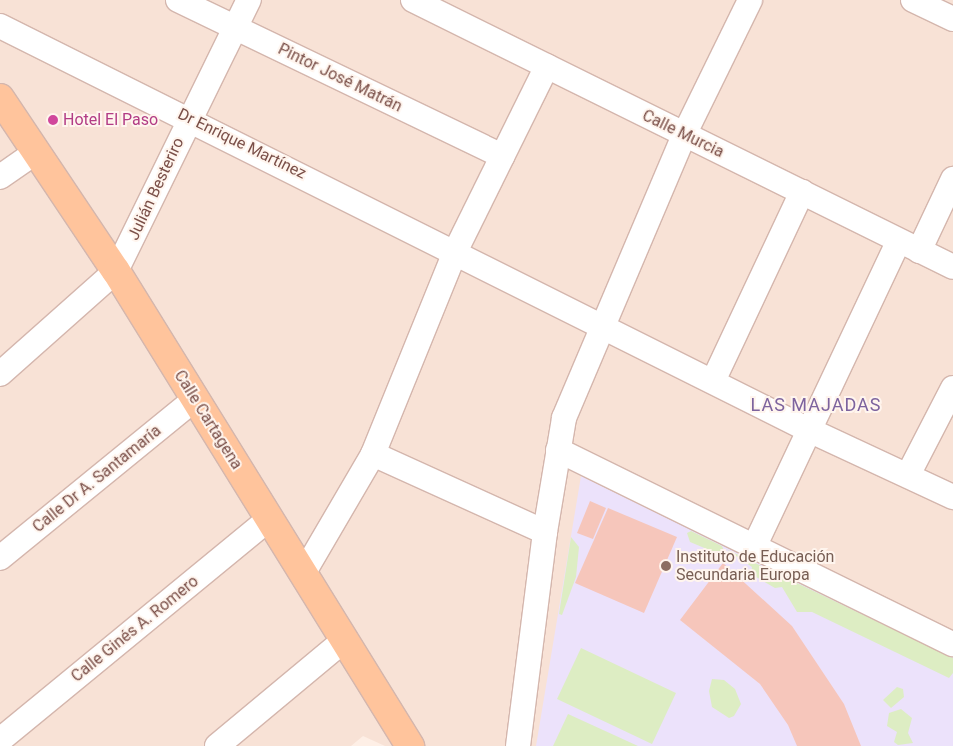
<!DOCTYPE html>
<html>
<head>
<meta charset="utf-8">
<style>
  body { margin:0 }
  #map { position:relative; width:953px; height:746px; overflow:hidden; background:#feefe6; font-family:Roboto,sans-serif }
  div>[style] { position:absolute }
  .residential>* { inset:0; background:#f8e2d6 }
  .education>* { inset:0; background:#ece2fb }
  .green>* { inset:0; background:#ddedc3 }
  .building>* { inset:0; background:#f6c6bb }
  .roads { filter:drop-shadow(1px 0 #d4b6ad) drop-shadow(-1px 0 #d4b6ad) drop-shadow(0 1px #d4b6ad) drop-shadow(0 -1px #d4b6ad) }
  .minor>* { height:24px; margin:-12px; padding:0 12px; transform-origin:12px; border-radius:12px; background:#fff }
  .major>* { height:28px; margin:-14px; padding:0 14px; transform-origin:14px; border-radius:14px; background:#ffc49c }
  .dots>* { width:14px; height:14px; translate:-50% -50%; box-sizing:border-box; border:2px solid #fff5ee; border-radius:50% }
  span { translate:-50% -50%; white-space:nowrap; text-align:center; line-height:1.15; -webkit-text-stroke:4px #fff5ee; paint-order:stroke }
  .street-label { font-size:16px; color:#7a4f48 }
  .hotel-label { font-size:16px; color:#b23c85 }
  .left { translate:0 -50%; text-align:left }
  .education-label { font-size:16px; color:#785e54 }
  .neighbourhood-label { font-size:18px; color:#7d639e; letter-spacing:1px }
</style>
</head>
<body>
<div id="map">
  <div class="residential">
    <i style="clip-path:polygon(0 0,953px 0,953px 746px,385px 746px,363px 736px,351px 746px,0 746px)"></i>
  </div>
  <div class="education">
    <i style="clip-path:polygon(581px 476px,953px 657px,953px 746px,536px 746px)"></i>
  </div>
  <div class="green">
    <i style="clip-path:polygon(691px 531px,722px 546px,724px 551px,719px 554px,690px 542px,687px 533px)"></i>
    <i style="clip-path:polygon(571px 537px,579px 547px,576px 577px,562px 615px,559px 614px)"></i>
    <i style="clip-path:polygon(726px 549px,953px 658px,953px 673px,949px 678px,812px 612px,797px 612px,782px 587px,775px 588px,751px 574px,752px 567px)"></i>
    <i style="clip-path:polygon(581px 648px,676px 693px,652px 744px,557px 699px)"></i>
    <i style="clip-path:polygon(712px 679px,724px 680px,735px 689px,741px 704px,734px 716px,729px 718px,712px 707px,709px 691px)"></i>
    <i style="clip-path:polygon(897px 687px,903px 689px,904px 697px,891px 708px,883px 700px)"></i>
    <i style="clip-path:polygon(901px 709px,912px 718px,908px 733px,913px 743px,898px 745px,894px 742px,897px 732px,887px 726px,889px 713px)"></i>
    <i style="clip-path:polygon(568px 714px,638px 746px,553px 746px)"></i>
  </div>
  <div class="building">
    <i style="clip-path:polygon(590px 501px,606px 508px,593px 539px,577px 533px)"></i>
    <i style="clip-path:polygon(608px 508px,677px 537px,644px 613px,575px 583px)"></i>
    <i style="clip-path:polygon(723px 563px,792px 626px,844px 704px,861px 746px,797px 746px,788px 725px,760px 684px,680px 620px)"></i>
  </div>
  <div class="roads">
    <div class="minor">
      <i style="left:178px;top:0;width:360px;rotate:25.7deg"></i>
      <i style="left:413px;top:0;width:602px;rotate:26.31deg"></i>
      <i style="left:913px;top:0;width:44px;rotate:25.4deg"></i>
      <i style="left:0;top:26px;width:904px;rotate:26.54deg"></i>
      <i style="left:809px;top:430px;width:159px;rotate:25deg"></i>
      <i style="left:0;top:177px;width:44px;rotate:-34.8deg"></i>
      <i style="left:919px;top:251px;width:80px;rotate:-64.7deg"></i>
      <i style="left:0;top:374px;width:155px;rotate:-41.6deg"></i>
      <i style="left:116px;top:271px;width:302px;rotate:-63.9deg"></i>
      <i style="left:714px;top:379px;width:207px;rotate:-64.8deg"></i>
      <i style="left:558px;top:450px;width:440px;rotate:26.2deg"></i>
      <i style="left:373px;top:454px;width:189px;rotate:24.4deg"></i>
      <i style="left:908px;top:475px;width:98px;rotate:-62.7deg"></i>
      <i style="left:755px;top:545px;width:336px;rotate:-64.7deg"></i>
      <i style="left:0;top:558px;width:250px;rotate:-39.2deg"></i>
      <i style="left:303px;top:574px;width:139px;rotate:-59.7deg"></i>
      <i style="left:373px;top:454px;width:220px;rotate:-67.9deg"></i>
      <i style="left:456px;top:250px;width:205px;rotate:-63.7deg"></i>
      <i style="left:0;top:740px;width:350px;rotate:-39.4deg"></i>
      <i style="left:217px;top:746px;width:163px;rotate:-39.8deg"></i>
      <i style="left:518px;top:746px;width:216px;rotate:-82.8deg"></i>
      <i style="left:545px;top:532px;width:116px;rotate:-80.5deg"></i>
      <i style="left:564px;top:418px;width:307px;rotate:-67deg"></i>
      <i style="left:684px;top:135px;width:150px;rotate:-63.9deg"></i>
    </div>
    <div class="major">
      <i style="left:0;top:98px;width:208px;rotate:56.2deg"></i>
      <i style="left:116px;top:271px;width:559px;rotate:58.24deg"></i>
    </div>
  </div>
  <div class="dots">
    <i style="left:53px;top:120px;background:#d1479c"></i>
    <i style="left:666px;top:566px;background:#8d6e63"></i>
  </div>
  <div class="street-label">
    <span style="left:340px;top:78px;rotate:26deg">Pintor José Matrán</span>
    <span style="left:683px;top:134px;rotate:26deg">Calle Murcia</span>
    <span style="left:242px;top:144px;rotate:26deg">Dr Enrique Martínez</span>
    <span style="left:156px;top:189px;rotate:-65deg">Julián Besteriro</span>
    <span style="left:208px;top:420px;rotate:58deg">Calle Cartagena</span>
    <span style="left:97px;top:479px;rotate:-39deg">Calle Dr A. Santamaría</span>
    <span style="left:135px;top:629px;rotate:-39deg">Calle Ginés A. Romero</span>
  </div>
  <div class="hotel-label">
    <span class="left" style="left:63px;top:120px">Hotel El Paso</span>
  </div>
  <div class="education-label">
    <span class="left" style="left:676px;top:566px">Instituto de Educación<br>Secundaria Europa</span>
  </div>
  <div class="neighbourhood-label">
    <span style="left:816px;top:405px">LAS MAJADAS</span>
  </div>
</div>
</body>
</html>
